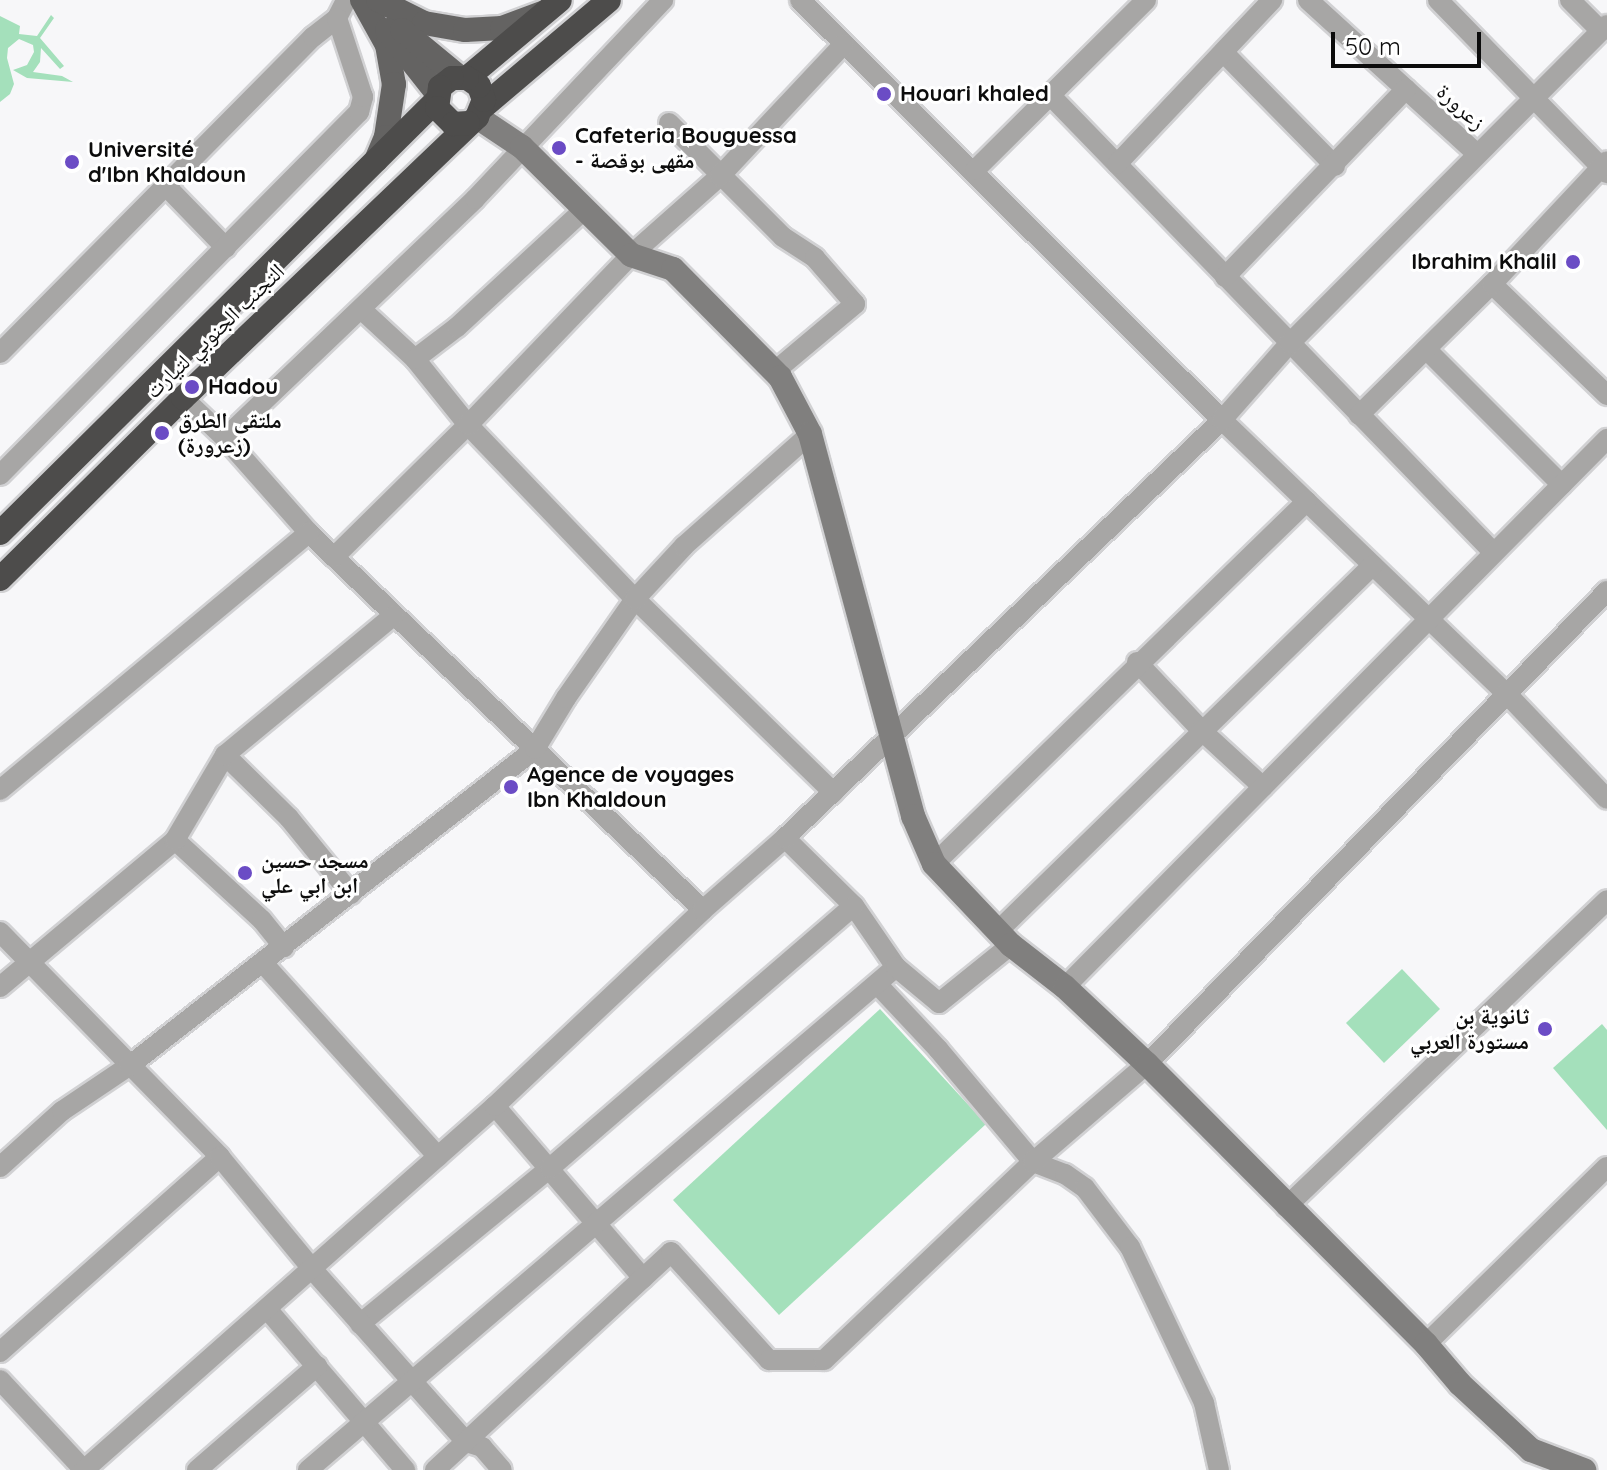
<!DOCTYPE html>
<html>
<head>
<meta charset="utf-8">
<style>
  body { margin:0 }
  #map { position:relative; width:1607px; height:1470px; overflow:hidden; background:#f7f7f9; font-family:Quicksand,"Noto Naskh Arabic",sans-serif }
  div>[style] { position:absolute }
  .green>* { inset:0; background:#a4e0bb }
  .roads { filter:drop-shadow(2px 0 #d1d1d3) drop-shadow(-2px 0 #d1d1d3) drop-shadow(0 2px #d1d1d3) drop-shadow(0 -2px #d1d1d3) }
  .street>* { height:20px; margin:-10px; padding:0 10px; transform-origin:10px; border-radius:10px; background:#a7a6a5 }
  .secondary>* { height:24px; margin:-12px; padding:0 12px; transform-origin:12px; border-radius:12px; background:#807f7e }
  .primary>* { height:24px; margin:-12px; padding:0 12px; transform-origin:12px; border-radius:12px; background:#646362 }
  .highway>* { height:24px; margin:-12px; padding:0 12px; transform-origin:12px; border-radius:12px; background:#4d4c4b }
  .dots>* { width:22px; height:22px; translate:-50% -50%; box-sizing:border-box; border:4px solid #fff; border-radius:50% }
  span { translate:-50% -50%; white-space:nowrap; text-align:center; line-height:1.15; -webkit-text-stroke:6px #fff; paint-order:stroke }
  .poi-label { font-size:22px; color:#0c0c0c; font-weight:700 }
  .left { translate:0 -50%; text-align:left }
  .right { translate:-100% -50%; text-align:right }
  .street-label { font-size:22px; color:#0c0c0c }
  .scale { position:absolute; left:1331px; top:32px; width:150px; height:36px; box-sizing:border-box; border:4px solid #0c0c0c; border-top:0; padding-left:10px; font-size:24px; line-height:28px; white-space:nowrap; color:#0c0c0c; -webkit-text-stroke:6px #fff; paint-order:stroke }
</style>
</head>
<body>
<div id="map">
  <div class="green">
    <i style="clip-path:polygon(51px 15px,54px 18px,40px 38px,64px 66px,60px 69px,41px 48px,40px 62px,33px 72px,62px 76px,73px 82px,27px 78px,13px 70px,27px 65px,34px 52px,33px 45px,19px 39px,8px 48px,7px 58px,14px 84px,10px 94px,0 102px,0 16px,20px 26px,19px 34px,37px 36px)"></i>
    <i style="clip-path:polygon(1402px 969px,1440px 1009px,1384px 1063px,1346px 1023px)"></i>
    <i style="clip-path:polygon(880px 1009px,986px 1124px,779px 1315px,673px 1200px)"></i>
    <i style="clip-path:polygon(1602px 1024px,1607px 1030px,1607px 1130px,1553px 1068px)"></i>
  </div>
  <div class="roads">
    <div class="street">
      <i style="left:800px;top:0;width:595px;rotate:44.86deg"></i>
      <i style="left:1222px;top:420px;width:394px;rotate:43.9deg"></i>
      <i style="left:1506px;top:693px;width:146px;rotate:46.4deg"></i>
      <i style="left:1308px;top:0;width:227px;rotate:42.3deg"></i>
      <i style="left:1438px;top:0;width:242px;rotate:45.7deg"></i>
      <i style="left:1570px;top:0;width:44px;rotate:45deg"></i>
      <i style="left:1225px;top:54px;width:157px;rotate:45.5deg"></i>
      <i style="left:1051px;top:96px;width:636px;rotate:45.89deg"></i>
      <i style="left:669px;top:123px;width:161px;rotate:45deg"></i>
      <i style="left:783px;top:237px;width:38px;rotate:33deg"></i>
      <i style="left:815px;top:258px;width:61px;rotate:49deg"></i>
      <i style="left:855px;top:304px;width:106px;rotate:140deg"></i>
      <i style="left:1117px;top:164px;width:226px;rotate:-46.6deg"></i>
      <i style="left:975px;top:170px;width:241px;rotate:-44.8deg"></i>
      <i style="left:166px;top:186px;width:86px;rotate:45.9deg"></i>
      <i style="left:1225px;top:277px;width:261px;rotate:-46.1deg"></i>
      <i style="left:1492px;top:284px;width:160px;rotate:44deg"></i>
      <i style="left:361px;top:309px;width:74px;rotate:42.8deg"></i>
      <i style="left:415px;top:359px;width:85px;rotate:51.2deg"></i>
      <i style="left:468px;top:425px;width:241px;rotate:46.2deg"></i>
      <i style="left:635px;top:599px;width:277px;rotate:44.3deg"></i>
      <i style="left:1426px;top:349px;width:192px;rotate:45deg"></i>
      <i style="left:0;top:353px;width:445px;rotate:-45.3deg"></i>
      <i style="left:313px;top:37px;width:31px;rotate:-38deg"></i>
      <i style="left:337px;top:18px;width:20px;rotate:-63deg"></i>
      <i style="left:415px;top:359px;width:53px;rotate:-37.3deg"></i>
      <i style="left:457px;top:327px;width:174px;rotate:-42.7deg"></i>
      <i style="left:183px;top:398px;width:58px;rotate:43.6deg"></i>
      <i style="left:225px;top:438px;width:127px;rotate:48.5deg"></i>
      <i style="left:309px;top:533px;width:545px;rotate:43.74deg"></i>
      <i style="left:1359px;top:415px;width:187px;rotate:-44.6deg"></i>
      <i style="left:1492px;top:284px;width:168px;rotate:-46.9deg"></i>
      <i style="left:225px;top:438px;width:346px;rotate:-43.7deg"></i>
      <i style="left:475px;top:199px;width:274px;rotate:-46.6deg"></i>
      <i style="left:0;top:475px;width:511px;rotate:-45.32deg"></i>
      <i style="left:359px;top:112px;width:16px;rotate:-75deg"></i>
      <i style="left:363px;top:97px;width:83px;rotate:-108.2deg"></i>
      <i style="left:334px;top:557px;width:188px;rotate:-44.6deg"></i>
      <i style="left:468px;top:425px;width:236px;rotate:-46.2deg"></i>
      <i style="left:631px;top:255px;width:119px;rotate:-41.6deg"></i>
      <i style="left:720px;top:176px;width:181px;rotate:-46.8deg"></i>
      <i style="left:1137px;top:662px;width:93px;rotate:46.7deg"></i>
      <i style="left:1201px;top:730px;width:84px;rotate:42.6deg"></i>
      <i style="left:225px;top:755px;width:90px;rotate:44.5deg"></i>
      <i style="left:289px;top:818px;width:98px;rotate:50.8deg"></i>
      <i style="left:0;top:790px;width:402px;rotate:-39.8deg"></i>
      <i style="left:785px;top:838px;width:97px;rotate:44.6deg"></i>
      <i style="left:854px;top:906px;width:74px;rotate:55.5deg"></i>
      <i style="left:175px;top:840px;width:118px;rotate:42.6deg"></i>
      <i style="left:262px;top:920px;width:35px;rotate:51deg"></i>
      <i style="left:934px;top:864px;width:520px;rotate:-44.22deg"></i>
      <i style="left:0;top:932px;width:315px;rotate:45.6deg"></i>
      <i style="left:997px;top:932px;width:525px;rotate:-44.31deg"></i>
      <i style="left:263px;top:963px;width:261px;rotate:47.9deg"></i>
      <i style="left:877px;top:984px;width:89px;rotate:46.8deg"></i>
      <i style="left:938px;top:1049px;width:148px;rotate:49.9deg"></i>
      <i style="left:1033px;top:1162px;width:34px;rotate:21deg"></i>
      <i style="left:1065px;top:1174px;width:24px;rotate:35deg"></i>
      <i style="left:1085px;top:1188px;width:74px;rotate:52.7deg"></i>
      <i style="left:1130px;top:1247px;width:173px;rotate:64.6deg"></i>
      <i style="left:1204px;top:1403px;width:69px;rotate:77.4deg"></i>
      <i style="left:0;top:987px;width:229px;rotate:-40deg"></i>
      <i style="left:175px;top:840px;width:99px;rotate:-59.5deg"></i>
      <i style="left:225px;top:755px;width:219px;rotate:-39.6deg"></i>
      <i style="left:1065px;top:987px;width:771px;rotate:-45.32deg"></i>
      <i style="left:495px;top:1106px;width:227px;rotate:49.3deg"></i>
      <i style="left:0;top:1167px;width:84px;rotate:-42.1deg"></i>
      <i style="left:62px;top:1111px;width:81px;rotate:-33.9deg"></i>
      <i style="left:129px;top:1066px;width:515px;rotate:-37.98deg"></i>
      <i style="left:535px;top:749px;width:60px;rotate:-58.7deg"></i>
      <i style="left:566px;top:698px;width:121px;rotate:-55.1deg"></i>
      <i style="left:635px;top:599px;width:72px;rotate:-47.2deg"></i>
      <i style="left:684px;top:546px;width:169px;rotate:-41.6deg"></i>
      <i style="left:1286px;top:1207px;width:444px;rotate:-43.7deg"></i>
      <i style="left:268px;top:1310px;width:211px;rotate:49.4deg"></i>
      <i style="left:360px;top:1324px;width:246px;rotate:-39.4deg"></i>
      <i style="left:550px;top:1168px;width:401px;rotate:-40.8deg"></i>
      <i style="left:1426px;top:1344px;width:253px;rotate:-44.4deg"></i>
      <i style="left:0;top:1352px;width:294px;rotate:-41.6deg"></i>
      <i style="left:220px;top:1157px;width:146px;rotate:50.5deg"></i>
      <i style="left:313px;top:1270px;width:230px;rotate:48.3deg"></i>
      <i style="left:466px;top:1442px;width:17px;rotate:17deg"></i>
      <i style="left:482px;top:1447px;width:30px;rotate:49deg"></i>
      <i style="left:0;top:1380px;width:123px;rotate:47deg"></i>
      <i style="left:84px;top:1470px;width:549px;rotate:-41.53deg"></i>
      <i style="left:495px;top:1106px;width:286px;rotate:-43.3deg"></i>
      <i style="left:703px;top:910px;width:109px;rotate:-41.3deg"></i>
      <i style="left:785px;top:838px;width:605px;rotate:-43.73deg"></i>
      <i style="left:1222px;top:420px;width:103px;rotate:-48.6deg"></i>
      <i style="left:1290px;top:343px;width:449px;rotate:-45.1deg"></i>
      <i style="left:197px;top:1470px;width:159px;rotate:-40.9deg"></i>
      <i style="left:308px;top:1470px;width:774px;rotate:-40.55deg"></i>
      <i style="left:896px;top:967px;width:56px;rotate:39.9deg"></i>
      <i style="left:939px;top:1003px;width:92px;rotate:-38.9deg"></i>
      <i style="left:435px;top:1470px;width:321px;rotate:-42.7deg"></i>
      <i style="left:671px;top:1252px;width:146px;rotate:47.8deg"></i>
      <i style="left:769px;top:1360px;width:55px"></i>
      <i style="left:824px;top:1360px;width:288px;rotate:-43.5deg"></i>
      <i style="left:1033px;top:1162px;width:150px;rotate:-40.7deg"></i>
      <i style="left:1147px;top:1064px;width:660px;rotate:-45.8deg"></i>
    </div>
    <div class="secondary">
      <i style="left:477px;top:117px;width:54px;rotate:33.7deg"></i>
      <i style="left:522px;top:147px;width:153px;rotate:44.7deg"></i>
      <i style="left:631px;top:255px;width:44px;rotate:18.4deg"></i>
      <i style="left:673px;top:269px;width:152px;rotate:45.3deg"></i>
      <i style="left:780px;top:377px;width:64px;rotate:62.2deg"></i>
      <i style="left:810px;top:434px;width:396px;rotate:74.9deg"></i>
      <i style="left:913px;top:816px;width:52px;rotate:66.4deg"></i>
      <i style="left:934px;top:864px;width:112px;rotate:46.5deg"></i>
      <i style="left:1011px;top:945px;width:68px;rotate:37.9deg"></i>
      <i style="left:1065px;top:987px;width:112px;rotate:43.2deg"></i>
      <i style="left:1147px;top:1064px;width:395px;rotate:45.1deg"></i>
      <i style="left:1426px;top:1344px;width:52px;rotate:49.6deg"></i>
      <i style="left:1460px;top:1384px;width:97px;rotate:42.9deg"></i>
      <i style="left:1531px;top:1450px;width:57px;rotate:20.7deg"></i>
    </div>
    <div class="primary">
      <i style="left:362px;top:0;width:51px;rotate:60.9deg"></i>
      <i style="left:387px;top:45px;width:40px;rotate:80deg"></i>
      <i style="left:394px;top:84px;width:54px;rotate:98.6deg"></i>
      <i style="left:386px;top:137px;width:25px;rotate:113deg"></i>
      <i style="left:378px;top:0;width:51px;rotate:26.6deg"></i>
      <i style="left:424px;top:23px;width:42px;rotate:9.7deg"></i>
      <i style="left:465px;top:30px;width:37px;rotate:-3deg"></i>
      <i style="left:502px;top:28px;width:43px;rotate:-20.6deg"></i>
      <i style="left:387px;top:30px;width:80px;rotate:51.6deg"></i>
      <i style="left:402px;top:30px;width:74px;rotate:39.5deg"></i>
    </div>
    <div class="highway">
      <i style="left:467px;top:78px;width:121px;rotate:-40deg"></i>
      <i style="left:483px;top:107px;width:165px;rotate:-40.3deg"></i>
      <i style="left:0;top:533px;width:614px;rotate:-44.74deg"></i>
      <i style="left:0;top:579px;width:257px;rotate:-44.7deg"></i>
      <i style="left:183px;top:398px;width:407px;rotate:-43.7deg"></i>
      <i style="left:477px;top:117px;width:18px;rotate:-68deg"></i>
      <i style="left:484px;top:100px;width:15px;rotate:-110deg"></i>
      <i style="left:479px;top:86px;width:14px;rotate:-146deg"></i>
      <i style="left:467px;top:78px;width:15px;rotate:180deg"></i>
      <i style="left:452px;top:78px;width:15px;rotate:143deg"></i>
      <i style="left:440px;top:87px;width:21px;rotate:98deg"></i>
      <i style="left:437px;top:108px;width:23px;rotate:45deg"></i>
      <i style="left:453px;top:124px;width:15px;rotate:-4deg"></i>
    </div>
  </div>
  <div class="dots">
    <i style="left:884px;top:94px;background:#6b4cc5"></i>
    <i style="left:559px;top:148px;background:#6b4cc5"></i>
    <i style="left:72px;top:162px;background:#6b4cc5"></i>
    <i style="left:1573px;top:262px;background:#6b4cc5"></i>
    <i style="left:192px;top:387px;background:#6b4cc5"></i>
    <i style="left:162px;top:433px;background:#6b4cc5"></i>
    <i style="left:511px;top:787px;background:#6b4cc5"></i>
    <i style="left:245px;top:873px;background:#6b4cc5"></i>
    <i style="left:1545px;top:1029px;background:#6b4cc5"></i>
  </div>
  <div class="poi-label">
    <span class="left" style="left:900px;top:94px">Houari khaled</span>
    <span class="left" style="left:575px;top:148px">Cafeteria Bouguessa<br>- مقهى بوقصة</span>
    <span class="left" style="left:88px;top:162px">Université<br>d'Ibn Khaldoun</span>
    <span class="right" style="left:1557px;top:262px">Ibrahim Khalil</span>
    <span class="left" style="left:208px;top:387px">Hadou</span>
    <span class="left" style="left:178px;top:433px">ملتقى الطرق<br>(زعرورة)</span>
    <span class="left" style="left:527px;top:787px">Agence de voyages<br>Ibn Khaldoun</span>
    <span class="left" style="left:261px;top:873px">مسجد حسين<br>ابن ابي علي</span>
    <span class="right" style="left:1529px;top:1029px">ثانوية بن<br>مستورة العربي</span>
  </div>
  <div class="street-label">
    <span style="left:1461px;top:107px;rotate:42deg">زعرورة</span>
    <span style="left:215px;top:331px;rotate:-44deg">التجنب الجنوبي لتيارت</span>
  </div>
  <div class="scale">50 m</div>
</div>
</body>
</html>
